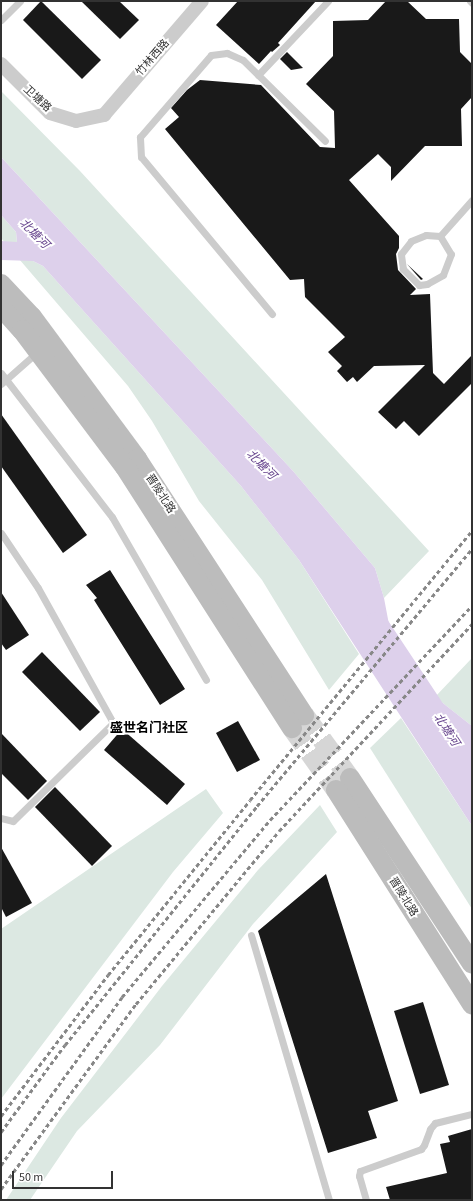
<!DOCTYPE html>
<html>
<head>
<meta charset="utf-8">
<style>
  body { margin:0 }
  #map { position:relative; width:473px; height:1201px; overflow:hidden; background:#fff; font-family:"Source Sans 3","Noto Sans SC",sans-serif }
  div>[style] { position:absolute }
  .green>* { inset:0; background:#dce8e2 }
  .water>* { inset:0; background:#ddd0eb }
  .river>* { height:24px; margin:-12px; padding:0 12px; transform-origin:12px; border-radius:12px; background:#ddd0eb }
  .building>* { inset:0; background:#191919 }
  .secondary-tunnel>* { height:20px; margin-top:-10px; transform-origin:0; background:repeating-linear-gradient(90deg,#d6d6d6 0 20px,transparent 0 30px) }
  .lane>* { height:7px; margin:-3.5px; padding:0 3.5px; transform-origin:3.5px; border-radius:3.5px; background:#ccc }
  .street>* { height:14px; margin:-7px; padding:0 7px; transform-origin:7px; border-radius:7px; background:#ccc }
  .secondary>* { height:20px; margin:-10px; padding:0 10px; transform-origin:10px; border-radius:10px; background:#bcbcbc }
  .rail>* { height:3px; margin-top:-1.5px; transform-origin:0; background:repeating-linear-gradient(90deg,#878787 0 4px,transparent 0 7px) }
  span { translate:-50% -50%; white-space:nowrap; text-align:center; line-height:1.15; -webkit-text-stroke:4px #fff; paint-order:stroke }
  .street-label { font-size:11px; color:#323232 }
  .water-label { font-size:12px; color:#68468e; font-style:italic }
  .quarter-label { font-size:13px; color:#000; font-weight:700 }
  .frame { position:absolute; inset:0; border:2px solid #323232; pointer-events:none }
  .scale { position:absolute; left:12px; top:1171px; width:101px; height:18px; box-sizing:border-box; border:2px solid #323232; border-top:0; padding-left:5px; font-size:12px; line-height:14px; white-space:nowrap; color:#323232; -webkit-text-stroke:3px #fff; paint-order:stroke }
</style>
</head>
<body>
<div id="map">
  <div class="green">
    <i style="clip-path:polygon(1px 91px,80px 171px,429px 551px,384px 598px,375px 568px,293px 471px,1px 157px)"></i>
    <i style="clip-path:polygon(1px 215px,16px 232px,17px 242px,33px 261px,43px 266px,241px 486px,299px 560px,359px 654px,329px 690px,262px 580px,199px 501px,152px 421px,128px 386px,1px 238px)"></i>
    <i style="clip-path:polygon(472px 658px,472px 726px,435px 697px)"></i>
    <i style="clip-path:polygon(401px 718px,472px 826px,472px 909px,370px 748px)"></i>
    <i style="clip-path:polygon(206px 789px,223px 813px,173px 872px,1px 1099px,1px 929px)"></i>
    <i style="clip-path:polygon(320px 805px,337px 832px,253px 924px,160px 1045px,77px 1131px,30px 1200px,6px 1200px,61px 1118px,162px 986px,258px 870px)"></i>
  </div>
  <div class="water">
    <i style="clip-path:polygon(1px 157px,293px 471px,375px 568px,384px 598px,397px 667px,472px 726px,472px 826px,299px 560px,241px 486px,43px 266px,33px 261px,1px 260px,1px 241px,17px 242px,16px 232px,1px 215px)"></i>
  </div>
  <div class="river">
    <i style="left:376px;top:624px;width:100px;rotate:56.5deg"></i>
  </div>
  <div class="building">
    <i style="clip-path:polygon(41px 1px,101px 60px,82px 79px,23px 20px)"></i>
    <i style="clip-path:polygon(81px 1px,119px 1px,139px 20px,120px 39px)"></i>
    <i style="clip-path:polygon(238px 1px,316px 1px,278px 43px,280px 45px,272px 52px,271px 51px,259px 64px,216px 25px)"></i>
    <i style="clip-path:polygon(386px 1px,407px 1px,426px 19px,459px 19px,460px 52px,472px 64px,472px 97px,461px 109px,462px 146px,425px 146px,391px 181px,391px 167px,378px 154px,349px 180px,399px 236px,399px 248px,396px 254px,398px 270px,416px 289px,410px 295px,430px 294px,433px 373px,444px 384px,472px 355px,472px 383px,419px 436px,404px 421px,396px 429px,378px 412px,425px 365px,374px 366px,357px 382px,353px 377px,347px 382px,337px 371px,342px 366px,328px 352px,345px 337px,305px 297px,304px 279px,290px 280px,165px 129px,179px 117px,171px 108px,187px 90px,200px 80px,261px 85px,320px 147px,335px 148px,334px 111px,306px 84px,333px 56px,333px 21px,368px 20px)"></i>
    <i style="clip-path:polygon(287px 52px,303px 68px,291px 70px,280px 59px)"></i>
    <i style="clip-path:polygon(407px 264px,423px 279px,421px 280px)"></i>
    <i style="clip-path:polygon(1px 414px,87px 535px,63px 553px,1px 466px)"></i>
    <i style="clip-path:polygon(110px 570px,185px 689px,160px 705px,94px 600px,97px 598px,86px 585px)"></i>
    <i style="clip-path:polygon(1px 592px,29px 635px,6px 650px,1px 643px)"></i>
    <i style="clip-path:polygon(42px 652px,100px 712px,80px 731px,22px 672px)"></i>
    <i style="clip-path:polygon(238px 721px,260px 760px,237px 772px,216px 733px)"></i>
    <i style="clip-path:polygon(122px 729px,185px 784px,167px 805px,104px 750px)"></i>
    <i style="clip-path:polygon(1px 733px,47px 781px,28px 800px,1px 773px)"></i>
    <i style="clip-path:polygon(55px 787px,112px 846px,92px 866px,35px 807px)"></i>
    <i style="clip-path:polygon(1px 847px,32px 903px,6px 917px,1px 907px)"></i>
    <i style="clip-path:polygon(326px 874px,398px 1101px,368px 1111px,377px 1138px,328px 1153px,258px 931px)"></i>
    <i style="clip-path:polygon(423px 1002px,449px 1085px,420px 1094px,394px 1011px)"></i>
    <i style="clip-path:polygon(472px 1129px,472px 1200px,390px 1200px,386px 1187px,447px 1173px,440px 1144px,450px 1142px,448px 1136px)"></i>
  </div>
  <div class="secondary-tunnel">
    <i style="left:304px;top:715px;width:78px;rotate:53.9deg"></i>
    <i style="left:292px;top:728px;width:76px;rotate:54.6deg"></i>
  </div>
  <div class="lane">
    <i style="left:470px;top:1px;width:3px;rotate:45deg"></i>
    <i style="left:1px;top:20px;width:27px;rotate:-45deg"></i>
    <i style="left:258px;top:75px;width:102px;rotate:-46.6deg"></i>
    <i style="left:426px;top:235px;width:14px;rotate:4deg"></i>
    <i style="left:440px;top:236px;width:21px;rotate:59deg"></i>
    <i style="left:451px;top:254px;width:22px;rotate:111deg"></i>
    <i style="left:443px;top:275px;width:18px;rotate:151deg"></i>
    <i style="left:427px;top:284px;width:8px;rotate:173deg"></i>
    <i style="left:419px;top:285px;width:23px;rotate:-135deg"></i>
    <i style="left:403px;top:269px;width:15px;rotate:-98deg"></i>
    <i style="left:401px;top:254px;width:16px;rotate:-52deg"></i>
    <i style="left:411px;top:241px;width:16px;rotate:-22deg"></i>
    <i style="left:440px;top:236px;width:48px;rotate:-48.4deg"></i>
    <i style="left:272px;top:314px;width:204px;rotate:-129.8deg"></i>
    <i style="left:141px;top:157px;width:20px;rotate:-93deg"></i>
    <i style="left:140px;top:137px;width:108px;rotate:-49.1deg"></i>
    <i style="left:211px;top:55px;width:16px;rotate:-7deg"></i>
    <i style="left:227px;top:53px;width:17px;rotate:24deg"></i>
    <i style="left:243px;top:60px;width:115px;rotate:44.6deg"></i>
    <i style="left:1px;top:373px;width:182px;rotate:52.4deg"></i>
    <i style="left:112px;top:517px;width:188px;rotate:60deg"></i>
    <i style="left:1px;top:384px;width:47px;rotate:-41.5deg"></i>
    <i style="left:1px;top:533px;width:66px;rotate:56.1deg"></i>
    <i style="left:38px;top:588px;width:154px;rotate:60.9deg"></i>
    <i style="left:113px;top:723px;width:140px;rotate:135.6deg"></i>
    <i style="left:13px;top:821px;width:12px;rotate:-166deg"></i>
    <i style="left:251px;top:935px;width:276px;rotate:73.6deg"></i>
    <i style="left:366px;top:1200px;width:25px;rotate:-106deg"></i>
    <i style="left:359px;top:1176px;width:5px;rotate:-79deg"></i>
    <i style="left:360px;top:1171px;width:65px;rotate:-19.8deg"></i>
    <i style="left:421px;top:1149px;width:5px;rotate:-53deg"></i>
    <i style="left:424px;top:1145px;width:17px;rotate:-69deg"></i>
    <i style="left:430px;top:1129px;width:8px;rotate:-50deg"></i>
    <i style="left:435px;top:1123px;width:38px;rotate:-14deg"></i>
  </div>
  <div class="street">
    <i style="left:1px;top:64px;width:69px;rotate:45deg"></i>
    <i style="left:50px;top:113px;width:27px;rotate:17deg"></i>
    <i style="left:76px;top:121px;width:29px;rotate:-12deg"></i>
    <i style="left:104px;top:115px;width:150px;rotate:-49.3deg"></i>
  </div>
  <div class="secondary">
    <i style="left:1px;top:284px;width:45px;rotate:46.8deg"></i>
    <i style="left:32px;top:317px;width:177px;rotate:53.5deg"></i>
    <i style="left:137px;top:459px;width:306px;rotate:56.9deg"></i>
    <i style="left:1px;top:307px;width:31px;rotate:48deg"></i>
    <i style="left:22px;top:330px;width:171px;rotate:53.1deg"></i>
    <i style="left:125px;top:467px;width:310px;rotate:57.4deg"></i>
    <i style="left:350px;top:778px;width:222px;rotate:56.7deg"></i>
    <i style="left:336px;top:790px;width:254px;rotate:57.6deg"></i>
  </div>
  <div class="rail">
    <i style="left:1px;top:1116px;width:177px;rotate:-52.8deg"></i>
    <i style="left:108px;top:975px;width:225px;rotate:-50.9deg"></i>
    <i style="left:250px;top:800px;width:349px;rotate:-50.5deg"></i>
    <i style="left:1px;top:1132px;width:108px;rotate:-53.7deg"></i>
    <i style="left:65px;top:1045px;width:307px;rotate:-51.2deg"></i>
    <i style="left:257px;top:806px;width:335px;rotate:-50.1deg"></i>
    <i style="left:1px;top:1165px;width:207px;rotate:-54.2deg"></i>
    <i style="left:122px;top:997px;width:231px;rotate:-50.1deg"></i>
    <i style="left:270px;top:820px;width:294px;rotate:-46.7deg"></i>
    <i style="left:1px;top:1189px;width:229px;rotate:-53.9deg"></i>
    <i style="left:136px;top:1004px;width:224px;rotate:-50.4deg"></i>
    <i style="left:279px;top:831px;width:283px;rotate:-47deg"></i>
  </div>
  <div class="street-label">
    <span style="left:153px;top:58px;rotate:-49deg">竹林西路</span>
    <span style="left:37px;top:99px;rotate:43deg">卫塘路</span>
    <span style="left:160px;top:494px;rotate:57deg">晋陵北路</span>
    <span style="left:403px;top:897px;rotate:58deg">晋陵北路</span>
  </div>
  <div class="water-label">
    <span style="left:34px;top:234px;rotate:45deg">北塘河</span>
    <span style="left:261px;top:465px;rotate:45deg">北塘河</span>
    <span style="left:446px;top:730px;rotate:57deg">北塘河</span>
  </div>
  <div class="quarter-label">
    <span style="left:149px;top:728px">盛世名门社区</span>
  </div>
  <div class="frame"></div>
  <div class="scale">50 m</div>
</div>
</body>
</html>
